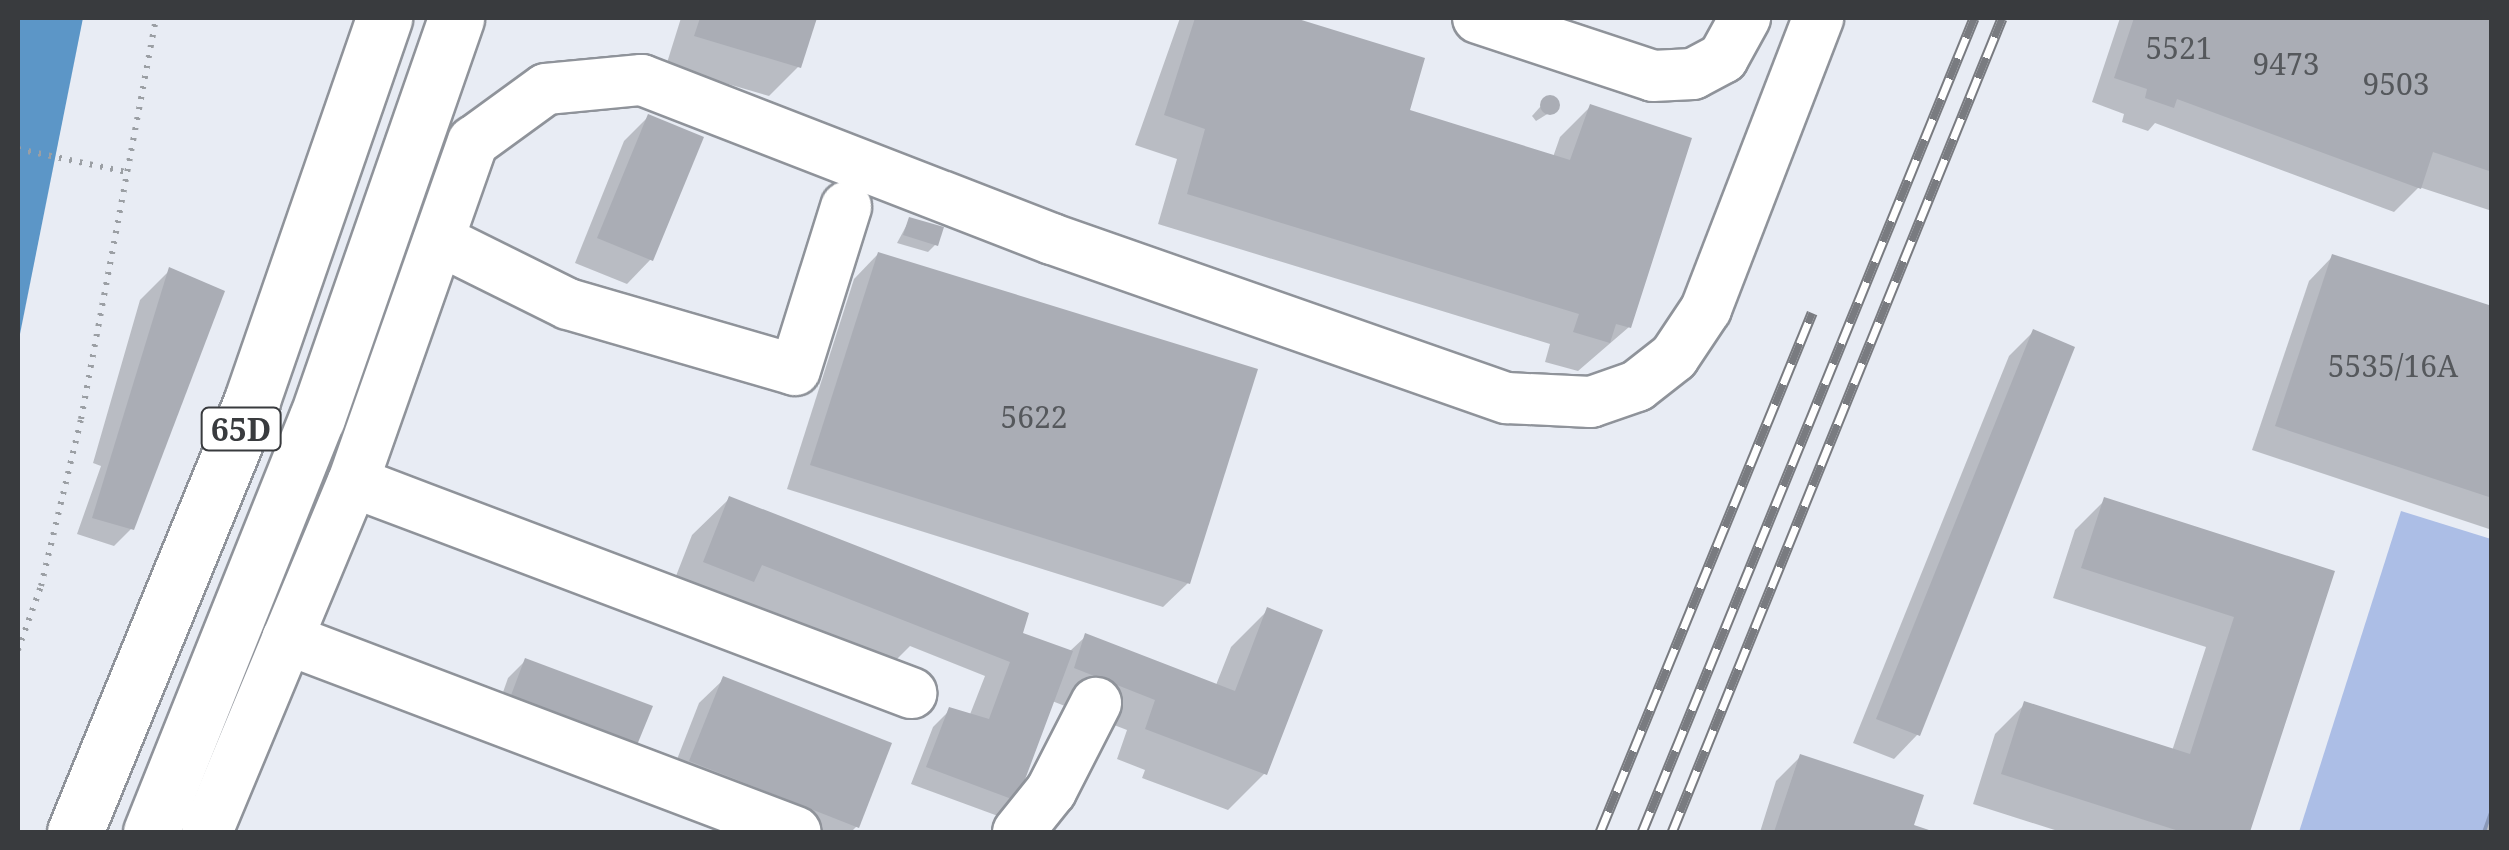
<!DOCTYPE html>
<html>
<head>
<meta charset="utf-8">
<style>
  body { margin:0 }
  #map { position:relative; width:2509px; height:850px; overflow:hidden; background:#e8ecf4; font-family:"Noto Serif",serif }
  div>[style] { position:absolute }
  .green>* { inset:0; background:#acbee6 }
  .water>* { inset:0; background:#5c96c7 }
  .shadow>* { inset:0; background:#0003 }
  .building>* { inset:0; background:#aaadb5 }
  .round { border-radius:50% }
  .path>* { height:6px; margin-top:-3px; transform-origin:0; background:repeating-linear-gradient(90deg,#9b9fa4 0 2.5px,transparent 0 10.5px) }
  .roads { filter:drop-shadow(2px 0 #8f939a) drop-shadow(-2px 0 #8f939a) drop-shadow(0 2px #8f939a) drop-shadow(0 -2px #8f939a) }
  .minor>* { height:50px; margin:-25px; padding:0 25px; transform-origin:25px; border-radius:25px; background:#fff }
  .major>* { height:55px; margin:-27.5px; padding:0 27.5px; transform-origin:27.5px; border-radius:27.5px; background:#fff }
  .rail>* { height:11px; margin-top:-5.5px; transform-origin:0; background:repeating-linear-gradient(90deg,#fff 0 22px,#797b80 0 44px); box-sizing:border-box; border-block:2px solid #797b80 }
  span { translate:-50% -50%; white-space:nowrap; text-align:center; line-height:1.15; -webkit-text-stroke:10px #fff; paint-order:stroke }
  .number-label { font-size:30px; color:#55585c }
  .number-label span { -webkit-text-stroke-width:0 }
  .shield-label span { padding:2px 8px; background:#fff; border:2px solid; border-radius:8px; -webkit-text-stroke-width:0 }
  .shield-label { font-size:32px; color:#393b3e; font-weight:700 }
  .frame { position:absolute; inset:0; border:20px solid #393b3e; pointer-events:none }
</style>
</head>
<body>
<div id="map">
  <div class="green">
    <i style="clip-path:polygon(2401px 511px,2491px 539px,2492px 814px,2486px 832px,2299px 832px)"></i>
  </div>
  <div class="water">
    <i style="clip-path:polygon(18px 18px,83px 18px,18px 344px)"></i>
  </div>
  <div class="shadow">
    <i style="clip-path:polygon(681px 18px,815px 18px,799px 66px,769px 96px,666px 66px)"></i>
    <i style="clip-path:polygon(1180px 18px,1287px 18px,1422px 60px,1407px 112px,1553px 157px,1560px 137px,1590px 107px,1629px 327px,1578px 371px,1545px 362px,1550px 344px,1158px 224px,1177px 159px,1135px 145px)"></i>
    <i style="clip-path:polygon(2120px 18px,2492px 18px,2492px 211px,2419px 187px,2394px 212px,2155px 123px,2148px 131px,2122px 122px,2124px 114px,2092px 102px)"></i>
    <i style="clip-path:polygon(1549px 97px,1557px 108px,1536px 121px,1532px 116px)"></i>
    <i style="clip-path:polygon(648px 117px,651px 259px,627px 284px,575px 263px,624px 141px)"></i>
    <i style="clip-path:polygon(910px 219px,936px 244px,928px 252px,897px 243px)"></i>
    <i style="clip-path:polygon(878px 254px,1188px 583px,1163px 607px,787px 489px,854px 279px)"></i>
    <i style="clip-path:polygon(2333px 256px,2492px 309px,2492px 530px,2252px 450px,2309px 281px)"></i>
    <i style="clip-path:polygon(170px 270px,131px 529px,114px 546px,77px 534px,101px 466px,93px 463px,140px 300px)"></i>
    <i style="clip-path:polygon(2033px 332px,1918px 734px,1894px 759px,1853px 743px,2009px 356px)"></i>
    <i style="clip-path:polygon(729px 499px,1014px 645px,1069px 652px,1086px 636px,1216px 685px,1231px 647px,1268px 610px,1265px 773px,1228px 810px,1142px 778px,1145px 770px,1117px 759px,1127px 730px,1052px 701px,1015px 799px,998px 816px,911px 784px,933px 727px,950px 710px,969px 717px,985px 676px,910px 646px,890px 666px,667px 599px,692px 535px)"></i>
    <i style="clip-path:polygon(2105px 500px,2331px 573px,2247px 832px,2061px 832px,1973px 804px,1995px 734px,2025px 704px,2172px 751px,2206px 647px,2053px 598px,2075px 530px)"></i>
    <i style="clip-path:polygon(525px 661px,618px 761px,495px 715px,508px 678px)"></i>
    <i style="clip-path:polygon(724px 679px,857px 826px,851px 832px,787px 832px,667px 785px,699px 703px)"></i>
    <i style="clip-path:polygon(1800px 757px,1911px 827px,1928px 832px,1760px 832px,1776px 781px)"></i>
    <i style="clip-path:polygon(2492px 804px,2492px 832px,2482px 832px)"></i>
  </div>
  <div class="building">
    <i style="clip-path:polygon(700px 18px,817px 18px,801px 68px,694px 36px)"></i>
    <i style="clip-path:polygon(1195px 18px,1295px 18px,1425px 58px,1410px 110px,1570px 160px,1590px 104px,1692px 138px,1631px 328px,1616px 324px,1610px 343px,1573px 332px,1579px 314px,1187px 194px,1205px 129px,1164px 115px)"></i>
    <i style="clip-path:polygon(2134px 18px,2492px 18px,2492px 172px,2433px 152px,2421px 189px,2177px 99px,2174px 108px,2145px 98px,2147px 89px,2114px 78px)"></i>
    <i class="round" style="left:1540px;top:95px;width:20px;height:20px"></i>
    <i style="clip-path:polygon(648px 114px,704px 137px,653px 261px,597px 238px)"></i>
    <i style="clip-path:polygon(909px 217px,944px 227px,938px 246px,903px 235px)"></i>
    <i style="clip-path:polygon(878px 252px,1258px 369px,1190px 584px,810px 465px)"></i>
    <i style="clip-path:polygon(2332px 254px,2492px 306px,2492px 498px,2275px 426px)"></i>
    <i style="clip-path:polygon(169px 267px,225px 291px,134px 530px,92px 518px)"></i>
    <i style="clip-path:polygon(2033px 329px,2075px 347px,1920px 736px,1876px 719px)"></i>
    <i style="clip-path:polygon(729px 496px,1029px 613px,1023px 633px,1073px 651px,1017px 801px,926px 767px,949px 707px,989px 719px,1010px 662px,762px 565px,754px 582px,703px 562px)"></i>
    <i style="clip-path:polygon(2104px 497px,2335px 571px,2250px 832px,2182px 832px,2001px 774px,2024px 701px,2190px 754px,2234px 617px,2081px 568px)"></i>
    <i style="clip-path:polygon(1267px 607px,1323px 630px,1267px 775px,1145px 729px,1155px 700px,1074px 668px,1085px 633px,1235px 691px)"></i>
    <i style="clip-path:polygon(525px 658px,653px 706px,637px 745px,510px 698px)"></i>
    <i style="clip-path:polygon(723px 676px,892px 743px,859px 828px,689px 761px)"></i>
    <i style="clip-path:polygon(1800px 754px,1924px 795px,1914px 825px,1935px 832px,1774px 832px)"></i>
  </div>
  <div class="path">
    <i style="left:18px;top:149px;width:110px;rotate:12deg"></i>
    <i style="left:18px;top:650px;width:68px;rotate:-70.2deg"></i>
    <i style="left:41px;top:586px;width:172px;rotate:-76.5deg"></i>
    <i style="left:81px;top:419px;width:408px;rotate:-79.4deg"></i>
  </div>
  <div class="roads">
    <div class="minor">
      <i style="left:1478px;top:18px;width:184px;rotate:18.3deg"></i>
      <i style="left:1653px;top:76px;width:40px;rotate:-2.9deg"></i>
      <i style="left:1693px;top:74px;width:34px;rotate:-28deg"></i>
      <i style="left:1723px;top:58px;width:46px;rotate:-61.2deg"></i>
      <i style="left:439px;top:240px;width:144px;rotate:26.4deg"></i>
      <i style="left:568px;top:304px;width:236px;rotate:16.2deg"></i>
      <i style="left:795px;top:370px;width:171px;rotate:-72.6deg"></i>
      <i style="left:353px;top:482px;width:597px;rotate:20.71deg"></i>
      <i style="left:287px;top:639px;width:544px;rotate:20.77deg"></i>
      <i style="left:207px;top:832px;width:379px;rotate:-67.4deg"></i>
      <i style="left:353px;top:482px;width:361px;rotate:-70.6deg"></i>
      <i style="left:473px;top:142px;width:90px;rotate:-36deg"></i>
      <i style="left:546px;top:89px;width:96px;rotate:-5.4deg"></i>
      <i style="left:642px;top:80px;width:440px;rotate:21.2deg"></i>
      <i style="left:1052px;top:239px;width:482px;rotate:19.3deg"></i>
      <i style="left:1507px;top:398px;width:84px;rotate:2.7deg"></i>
      <i style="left:1591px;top:402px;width:49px;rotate:-19.2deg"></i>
      <i style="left:1637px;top:386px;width:47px;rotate:-38.1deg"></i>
      <i style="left:1674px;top:357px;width:58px;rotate:-56.3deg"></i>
      <i style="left:1706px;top:309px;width:312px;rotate:-68.9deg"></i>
      <i style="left:1018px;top:832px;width:53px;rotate:-51.2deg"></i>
      <i style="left:1051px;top:791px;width:99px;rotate:-62.9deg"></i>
    </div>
    <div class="major">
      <i style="left:75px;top:832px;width:467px;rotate:-67.7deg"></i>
      <i style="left:252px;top:400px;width:404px;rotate:-70.9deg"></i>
      <i style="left:151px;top:832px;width:446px;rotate:-68.2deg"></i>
      <i style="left:317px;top:418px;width:423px;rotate:-70.8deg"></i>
    </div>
  </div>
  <div class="rail">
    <i style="left:1600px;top:832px;width:561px;rotate:-67.78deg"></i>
    <i style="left:1642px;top:832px;width:879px;rotate:-67.81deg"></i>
    <i style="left:1672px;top:832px;width:878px;rotate:-67.93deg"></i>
  </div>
  <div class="number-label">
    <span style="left:2179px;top:48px">5521</span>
    <span style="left:2286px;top:64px">9473</span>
    <span style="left:2396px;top:84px">9503</span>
    <span style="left:2393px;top:366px">5535/16A</span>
    <span style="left:1034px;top:417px">5622</span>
  </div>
  <div class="shield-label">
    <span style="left:241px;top:429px">65D</span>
  </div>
  <div class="frame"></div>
</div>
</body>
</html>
